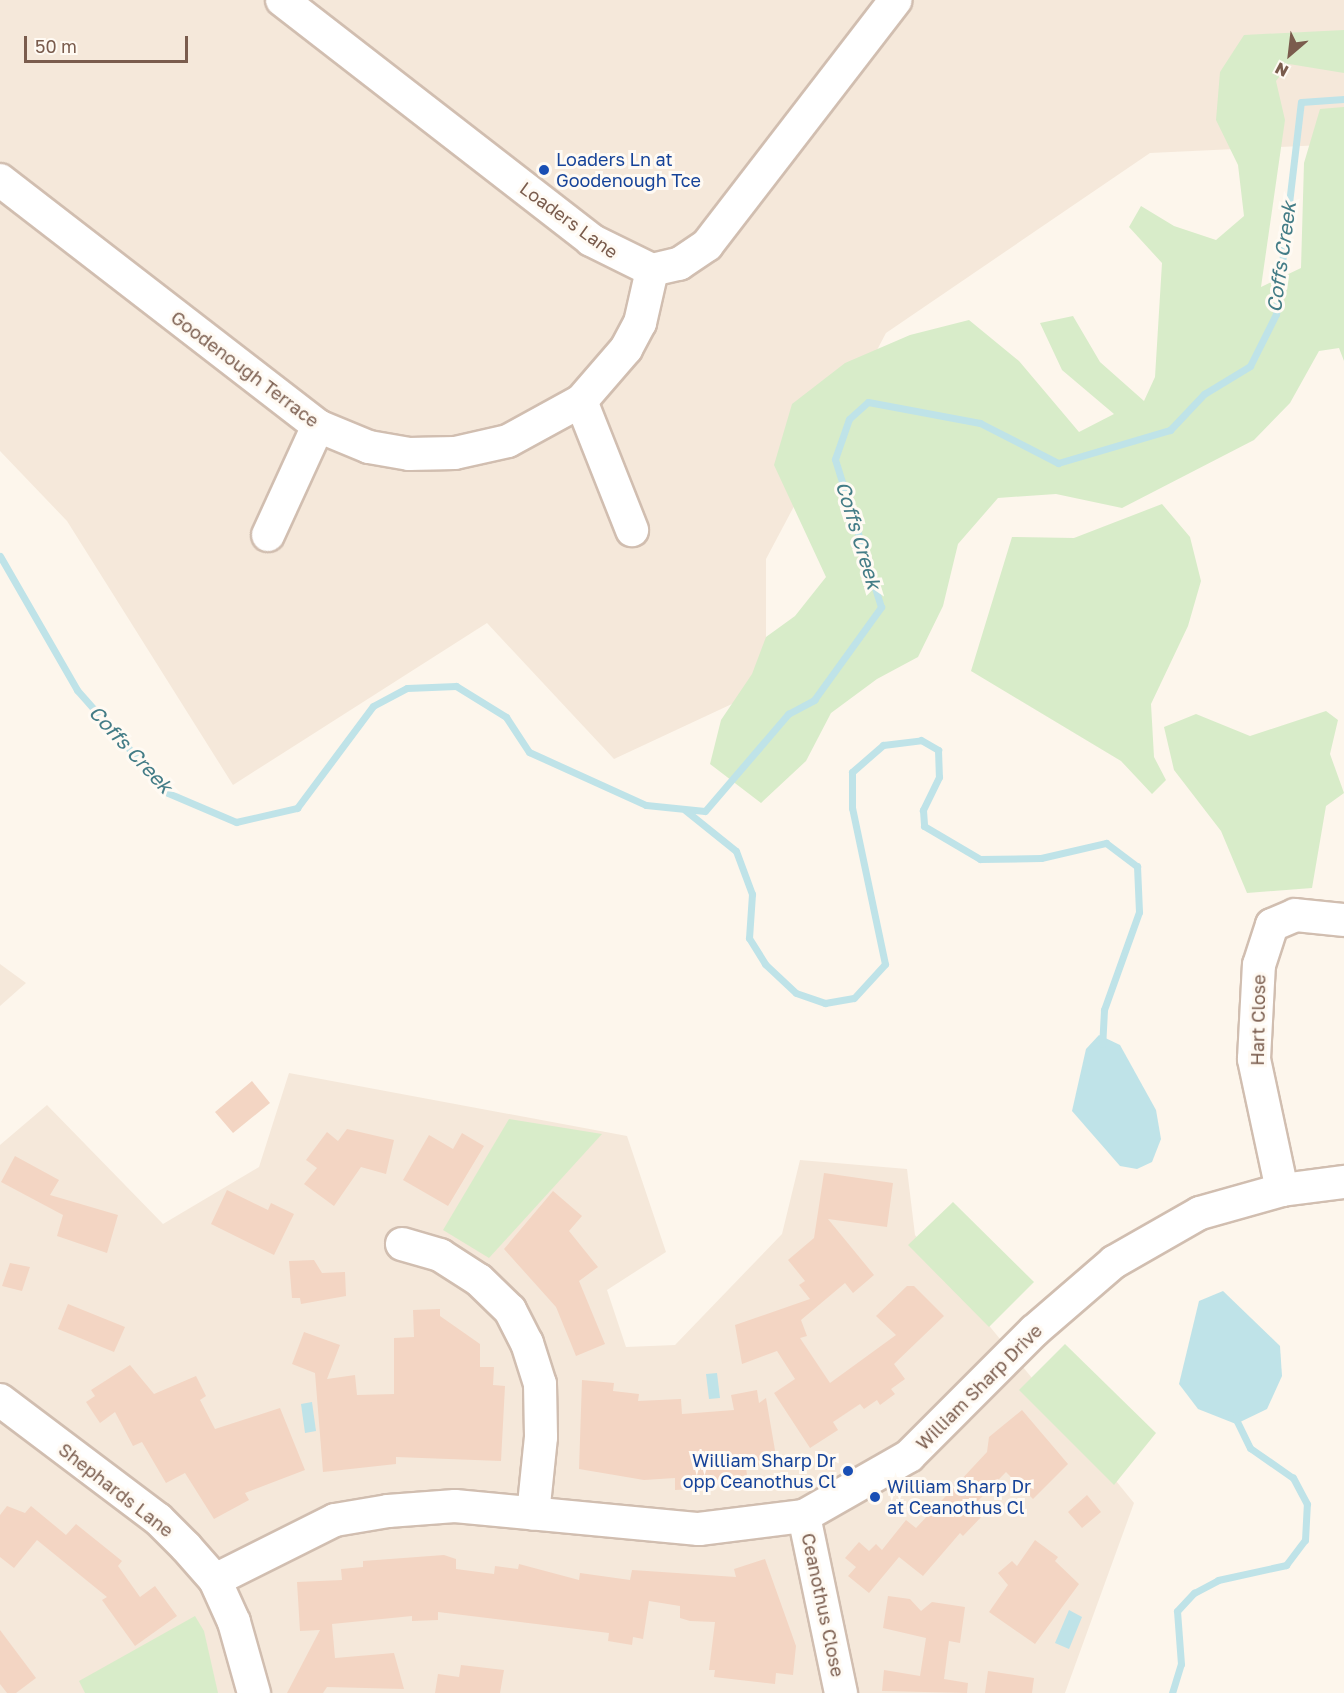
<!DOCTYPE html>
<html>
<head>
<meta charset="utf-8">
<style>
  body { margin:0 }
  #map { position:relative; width:1344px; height:1693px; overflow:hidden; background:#fdf6ec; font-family:"Golos Text",sans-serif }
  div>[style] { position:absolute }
  .residential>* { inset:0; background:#f5e8da }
  .green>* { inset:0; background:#d8ecc9 }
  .water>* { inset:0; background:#bfe3e8 }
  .stream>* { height:7px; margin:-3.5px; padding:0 3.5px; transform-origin:3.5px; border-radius:3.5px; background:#bfe3e8 }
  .building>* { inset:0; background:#f3d5c3 }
  .roads { filter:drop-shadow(2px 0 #d1beb0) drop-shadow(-2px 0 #d1beb0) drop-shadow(0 2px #d1beb0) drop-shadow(0 -2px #d1beb0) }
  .minor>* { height:32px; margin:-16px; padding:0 16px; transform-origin:16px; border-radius:16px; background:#fff }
  .dots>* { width:16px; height:16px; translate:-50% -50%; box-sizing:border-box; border:3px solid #fffaf3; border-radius:50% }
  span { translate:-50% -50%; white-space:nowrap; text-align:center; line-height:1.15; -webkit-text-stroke:6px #fffaf3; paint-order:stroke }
  .transit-label { font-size:18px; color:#164399 }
  .left { translate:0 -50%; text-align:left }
  .right { translate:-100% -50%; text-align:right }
  .street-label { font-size:18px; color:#7a5c4d }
  .water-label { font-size:20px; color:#437c86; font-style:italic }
  .north { position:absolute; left:1260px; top:24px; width:60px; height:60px; -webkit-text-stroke:4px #fffaf3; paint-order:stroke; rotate:208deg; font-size:16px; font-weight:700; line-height:24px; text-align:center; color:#7a5c4d }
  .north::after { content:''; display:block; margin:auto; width:21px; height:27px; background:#7a5c4d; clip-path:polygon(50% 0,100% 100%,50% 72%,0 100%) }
  .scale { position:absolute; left:24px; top:36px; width:164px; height:27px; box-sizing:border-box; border:3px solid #7a5c4d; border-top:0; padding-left:8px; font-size:18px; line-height:21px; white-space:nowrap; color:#7a5c4d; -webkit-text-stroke:4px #fffaf3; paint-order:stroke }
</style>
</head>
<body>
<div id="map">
  <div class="residential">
    <i style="clip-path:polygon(0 0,1344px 0,1344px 144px,1150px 153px,886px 333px,766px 559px,766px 688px,614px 759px,487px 623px,233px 785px,67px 521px,0 451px)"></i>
    <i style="clip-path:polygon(0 964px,26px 983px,0 1006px)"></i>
    <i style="clip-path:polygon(289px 1073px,627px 1136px,666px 1252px,607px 1290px,626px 1347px,675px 1345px,782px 1234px,800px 1160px,907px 1169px,915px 1235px,1134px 1503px,1065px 1693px,0 1693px,0 1145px,47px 1105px,163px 1224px,259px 1167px)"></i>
  </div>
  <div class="green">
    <i style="clip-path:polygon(1344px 30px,1344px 73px,1289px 64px,1276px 81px,1285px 120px,1261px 287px,1301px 268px,1304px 163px,1320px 109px,1344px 107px,1344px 361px,1339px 348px,1319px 351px,1290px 403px,1254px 440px,1122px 508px,1056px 494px,998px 498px,958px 544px,943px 606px,918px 657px,877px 679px,831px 713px,806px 761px,761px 803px,710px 764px,721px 720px,752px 674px,766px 637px,795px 616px,826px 577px,774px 465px,792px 404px,845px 363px,910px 335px,969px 320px,1019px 361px,1079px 432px,1114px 414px,1062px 370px,1040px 323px,1073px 316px,1100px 362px,1144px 401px,1155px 377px,1162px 263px,1129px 227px,1141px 206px,1174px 226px,1216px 240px,1244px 216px,1238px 165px,1216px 120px,1220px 72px,1244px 35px)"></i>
    <i style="clip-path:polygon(1162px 504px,1190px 537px,1201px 581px,1188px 626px,1151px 704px,1154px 757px,1166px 780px,1152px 794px,1121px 761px,971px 671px,1012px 537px,1074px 538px)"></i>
    <i style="clip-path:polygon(1326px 711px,1338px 720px,1330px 754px,1344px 793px,1326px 806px,1312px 888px,1247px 893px,1221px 831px,1174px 770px,1164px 727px,1196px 714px,1250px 736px)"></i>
    <i style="clip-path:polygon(509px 1119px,602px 1134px,489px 1258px,443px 1230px)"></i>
    <i style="clip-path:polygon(953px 1202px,1034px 1282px,989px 1327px,908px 1245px)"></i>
    <i style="clip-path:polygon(1065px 1344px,1156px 1433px,1114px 1485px,1019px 1390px)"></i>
    <i style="clip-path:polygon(195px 1616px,204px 1631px,218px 1693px,85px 1693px,79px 1681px)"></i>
  </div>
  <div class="water">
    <i style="clip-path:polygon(1099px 1035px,1120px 1045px,1156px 1110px,1161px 1139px,1152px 1162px,1137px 1169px,1120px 1166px,1072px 1111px,1086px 1049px)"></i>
    <i style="clip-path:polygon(1223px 1291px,1280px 1346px,1282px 1376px,1267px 1409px,1236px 1424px,1198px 1409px,1179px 1384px,1199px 1301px)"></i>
    <i style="clip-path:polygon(717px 1373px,720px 1398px,709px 1399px,706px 1374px)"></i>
    <i style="clip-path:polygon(312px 1402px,316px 1431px,305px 1433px,301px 1404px)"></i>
    <i style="clip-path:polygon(1069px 1610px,1082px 1617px,1069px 1649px,1055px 1643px)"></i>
  </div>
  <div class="stream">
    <i style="left:0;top:556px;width:155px;rotate:60.1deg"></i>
    <i style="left:77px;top:690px;width:137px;rotate:48.5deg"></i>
    <i style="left:168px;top:793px;width:74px;rotate:23.1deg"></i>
    <i style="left:236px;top:822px;width:63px;rotate:-12.9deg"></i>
    <i style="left:297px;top:808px;width:127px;rotate:-53.3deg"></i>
    <i style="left:373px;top:706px;width:38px;rotate:-28deg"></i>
    <i style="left:407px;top:688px;width:49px;rotate:-2.3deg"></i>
    <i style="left:456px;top:686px;width:59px;rotate:31.8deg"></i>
    <i style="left:506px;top:717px;width:42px;rotate:56.7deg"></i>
    <i style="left:529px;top:752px;width:128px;rotate:24.4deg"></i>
    <i style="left:646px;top:805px;width:59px;rotate:5.8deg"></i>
    <i style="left:705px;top:811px;width:128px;rotate:-49.4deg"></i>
    <i style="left:788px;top:714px;width:30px;rotate:-28deg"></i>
    <i style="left:814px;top:700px;width:115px;rotate:-54.2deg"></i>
    <i style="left:881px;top:607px;width:155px;rotate:-107.3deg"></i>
    <i style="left:835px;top:459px;width:42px;rotate:-70.7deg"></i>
    <i style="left:849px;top:419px;width:25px;rotate:-42deg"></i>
    <i style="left:868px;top:402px;width:114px;rotate:10.6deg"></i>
    <i style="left:980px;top:423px;width:88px;rotate:27.1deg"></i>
    <i style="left:1058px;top:463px;width:117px;rotate:-16.4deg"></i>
    <i style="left:1170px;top:430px;width:50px;rotate:-46.6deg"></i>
    <i style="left:1204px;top:394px;width:54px;rotate:-31.3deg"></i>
    <i style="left:1250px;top:366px;width:58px;rotate:-63.4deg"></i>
    <i style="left:1276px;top:314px;width:213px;rotate:-83.3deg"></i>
    <i style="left:1301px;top:102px;width:43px;rotate:-4deg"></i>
    <i style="left:685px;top:810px;width:65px;rotate:38.8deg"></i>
    <i style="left:736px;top:851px;width:46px;rotate:69.6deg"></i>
    <i style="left:752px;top:894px;width:44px;rotate:93.9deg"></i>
    <i style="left:749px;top:938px;width:31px;rotate:58deg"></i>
    <i style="left:765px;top:964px;width:42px;rotate:43.1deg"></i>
    <i style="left:796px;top:993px;width:31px;rotate:19deg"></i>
    <i style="left:825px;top:1003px;width:29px;rotate:-10deg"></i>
    <i style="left:854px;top:998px;width:46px;rotate:-47.6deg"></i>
    <i style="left:885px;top:964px;width:159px;rotate:-101.9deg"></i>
    <i style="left:852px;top:808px;width:36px;rotate:-90deg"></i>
    <i style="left:852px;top:772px;width:41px;rotate:-41.1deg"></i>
    <i style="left:883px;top:745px;width:38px;rotate:-7deg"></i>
    <i style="left:921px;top:740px;width:20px;rotate:30deg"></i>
    <i style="left:938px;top:750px;width:27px;rotate:88deg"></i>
    <i style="left:939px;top:777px;width:37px;rotate:116deg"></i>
    <i style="left:923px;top:810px;width:16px;rotate:86deg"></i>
    <i style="left:924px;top:826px;width:65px;rotate:30.5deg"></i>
    <i style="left:980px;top:859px;width:61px;rotate:-0.9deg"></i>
    <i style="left:1041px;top:858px;width:67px;rotate:-13deg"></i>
    <i style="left:1106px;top:843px;width:39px;rotate:37deg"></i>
    <i style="left:1137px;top:866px;width:46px;rotate:87.5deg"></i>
    <i style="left:1139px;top:912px;width:104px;rotate:109.7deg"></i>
    <i style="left:1104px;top:1010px;width:34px;rotate:93deg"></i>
    <i style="left:1172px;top:1693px;width:30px;rotate:-73deg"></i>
    <i style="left:1181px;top:1664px;width:53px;rotate:-94.3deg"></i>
    <i style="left:1177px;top:1611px;width:25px;rotate:-47deg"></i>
    <i style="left:1194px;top:1593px;width:27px;rotate:-28deg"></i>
    <i style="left:1218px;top:1580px;width:70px;rotate:-12.4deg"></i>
    <i style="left:1286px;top:1565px;width:31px;rotate:-53deg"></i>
    <i style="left:1305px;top:1540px;width:36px;rotate:-87deg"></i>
    <i style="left:1307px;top:1504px;width:30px;rotate:-118deg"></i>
    <i style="left:1293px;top:1478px;width:52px;rotate:-145.1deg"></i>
    <i style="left:1250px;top:1448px;width:34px;rotate:-116deg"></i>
  </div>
  <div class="building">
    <i style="clip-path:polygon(252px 1081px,270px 1103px,233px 1133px,215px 1112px)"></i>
    <i style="clip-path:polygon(347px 1129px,394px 1140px,386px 1174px,361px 1167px,334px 1206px,304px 1184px,317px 1168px,306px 1160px,327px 1132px,338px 1141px)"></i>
    <i style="clip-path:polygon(462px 1133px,484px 1146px,448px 1206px,403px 1180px,429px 1135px,453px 1149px)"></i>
    <i style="clip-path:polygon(15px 1156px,59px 1180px,50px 1195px,118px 1215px,107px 1253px,57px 1236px,63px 1215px,1px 1182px)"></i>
    <i style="clip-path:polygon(824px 1173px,893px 1183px,887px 1227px,828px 1219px,874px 1275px,853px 1293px,845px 1283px,801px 1320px,807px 1336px,800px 1338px,830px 1383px,896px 1335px,876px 1316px,907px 1286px,914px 1286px,944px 1316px,894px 1364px,905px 1379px,891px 1389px,895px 1394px,880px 1405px,877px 1400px,864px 1409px,860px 1404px,833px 1422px,838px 1430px,810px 1448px,774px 1393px,795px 1379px,777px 1351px,742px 1364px,735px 1325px,810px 1299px,799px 1285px,805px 1281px,788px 1260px,814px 1238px)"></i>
    <i style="clip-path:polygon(227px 1190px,268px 1210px,271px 1203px,294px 1214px,274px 1255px,211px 1224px)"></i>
    <i style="clip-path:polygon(553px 1191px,582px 1216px,569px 1231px,598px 1267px,579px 1281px,605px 1344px,576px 1356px,556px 1307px,504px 1249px)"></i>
    <i style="clip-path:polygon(314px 1260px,322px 1273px,345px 1272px,346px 1296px,301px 1304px,300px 1298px,292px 1298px,289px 1261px)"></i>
    <i style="clip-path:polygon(10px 1263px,30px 1267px,22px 1291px,2px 1286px)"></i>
    <i style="clip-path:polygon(68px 1304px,125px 1327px,114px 1352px,58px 1329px)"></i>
    <i style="clip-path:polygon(440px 1309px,440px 1316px,480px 1344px,480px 1367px,494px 1367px,493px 1385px,505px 1386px,501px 1461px,396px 1457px,396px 1464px,323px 1472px,315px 1373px,292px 1364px,304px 1332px,340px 1345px,327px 1379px,355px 1375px,357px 1395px,394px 1394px,394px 1338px,414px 1337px,413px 1310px)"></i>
    <i style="clip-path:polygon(130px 1365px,154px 1394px,196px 1376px,206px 1396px,200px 1400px,215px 1429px,280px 1408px,305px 1470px,245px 1493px,249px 1500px,214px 1519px,185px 1473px,166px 1483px,142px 1442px,133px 1446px,115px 1412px,100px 1423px,86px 1402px,95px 1396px,91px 1390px)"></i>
    <i style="clip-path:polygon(582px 1380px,614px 1383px,613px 1391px,639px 1394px,638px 1401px,681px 1399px,682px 1414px,734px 1410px,731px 1395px,757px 1390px,759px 1403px,766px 1398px,777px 1462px,746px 1468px,747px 1475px,708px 1482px,708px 1488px,675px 1490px,675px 1478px,644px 1480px,579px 1469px)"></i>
    <i style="clip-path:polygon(1022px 1410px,1068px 1464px,1033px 1499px,1006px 1472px,975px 1504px,985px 1513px,963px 1536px,960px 1533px,923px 1576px,899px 1557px,869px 1593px,848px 1576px,856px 1567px,845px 1558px,859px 1542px,869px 1551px,876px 1544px,882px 1550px,906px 1520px,916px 1528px,987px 1452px,989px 1437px)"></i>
    <i style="clip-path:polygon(1087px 1495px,1101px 1512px,1082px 1528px,1068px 1512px)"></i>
    <i style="clip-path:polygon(7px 1506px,25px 1513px,31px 1506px,66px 1535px,76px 1524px,122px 1561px,118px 1566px,140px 1597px,155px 1586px,177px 1616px,135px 1646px,102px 1600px,107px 1597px,37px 1540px,14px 1568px,0 1557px,0 1515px)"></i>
    <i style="clip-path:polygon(1035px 1540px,1058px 1557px,1055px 1561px,1079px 1584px,1035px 1644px,989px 1612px,1008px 1585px,998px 1573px,1012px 1561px,1017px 1566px)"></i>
    <i style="clip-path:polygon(444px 1555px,456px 1559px,456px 1569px,494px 1574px,495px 1566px,518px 1569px,519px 1564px,579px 1580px,580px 1573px,630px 1580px,632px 1570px,736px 1577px,734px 1569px,765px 1559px,796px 1646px,793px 1675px,776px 1673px,775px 1684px,714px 1677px,715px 1670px,709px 1670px,715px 1622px,690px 1621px,680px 1618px,680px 1606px,649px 1601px,643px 1639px,633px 1637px,632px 1645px,608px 1641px,609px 1633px,438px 1612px,438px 1620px,412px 1621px,412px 1616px,332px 1624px,335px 1658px,394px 1653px,404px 1689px,327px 1687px,323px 1693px,287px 1693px,320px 1630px,300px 1631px,297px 1582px,342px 1580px,341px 1569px,363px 1567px,363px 1561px)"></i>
    <i style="clip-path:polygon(888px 1596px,910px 1599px,921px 1611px,932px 1602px,965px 1607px,960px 1643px,949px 1641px,944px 1679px,968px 1683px,967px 1693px,882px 1691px,884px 1670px,920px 1676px,926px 1638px,883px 1628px)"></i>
    <i style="clip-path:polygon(0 1630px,36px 1678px,16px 1693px,7px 1693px,0 1684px)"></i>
    <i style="clip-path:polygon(461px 1665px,504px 1670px,500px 1693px,435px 1693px,438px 1674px,459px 1677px)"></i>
    <i style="clip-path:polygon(988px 1671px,1034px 1678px,1032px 1693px,985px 1693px)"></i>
  </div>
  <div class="roads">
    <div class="minor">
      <i style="left:282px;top:0;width:391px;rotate:37.8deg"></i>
      <i style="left:591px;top:240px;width:68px;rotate:26.2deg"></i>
      <i style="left:652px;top:270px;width:28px;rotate:-13deg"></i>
      <i style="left:679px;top:264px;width:34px;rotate:-34deg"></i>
      <i style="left:707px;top:245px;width:309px;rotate:-52.4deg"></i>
      <i style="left:0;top:180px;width:402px;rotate:37.7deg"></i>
      <i style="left:318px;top:426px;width:55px;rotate:22.4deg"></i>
      <i style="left:369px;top:447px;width:41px;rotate:9.9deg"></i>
      <i style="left:409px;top:454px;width:46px;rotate:-1.2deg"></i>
      <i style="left:455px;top:453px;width:54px;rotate:-12.8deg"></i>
      <i style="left:508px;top:441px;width:83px;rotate:-28.7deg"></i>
      <i style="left:581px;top:401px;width:69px;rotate:-49.1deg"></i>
      <i style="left:626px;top:349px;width:30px;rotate:-62deg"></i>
      <i style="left:640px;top:323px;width:54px;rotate:-77.2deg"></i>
      <i style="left:581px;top:401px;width:139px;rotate:68.4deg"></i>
      <i style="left:268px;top:535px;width:120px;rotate:-65.4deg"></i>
      <i style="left:1282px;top:1190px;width:134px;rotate:-102.1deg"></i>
      <i style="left:1254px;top:1059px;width:94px;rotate:-87deg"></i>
      <i style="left:1259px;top:965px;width:42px;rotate:-72deg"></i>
      <i style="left:1272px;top:925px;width:25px;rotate:-23deg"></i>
      <i style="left:1295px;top:915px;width:49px;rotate:5.8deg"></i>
      <i style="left:402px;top:1244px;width:40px;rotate:16deg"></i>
      <i style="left:440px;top:1255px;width:46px;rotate:32.7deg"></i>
      <i style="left:479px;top:1280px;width:43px;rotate:44.1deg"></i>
      <i style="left:510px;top:1310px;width:37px;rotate:63deg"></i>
      <i style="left:527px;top:1343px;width:43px;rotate:72.4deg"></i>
      <i style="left:540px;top:1384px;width:53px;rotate:88.9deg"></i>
      <i style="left:541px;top:1437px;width:77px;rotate:95.9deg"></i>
      <i style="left:0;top:1400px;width:198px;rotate:37deg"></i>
      <i style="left:158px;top:1519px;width:40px;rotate:45deg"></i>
      <i style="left:186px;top:1547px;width:44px;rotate:48.7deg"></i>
      <i style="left:215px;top:1580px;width:46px;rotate:65.7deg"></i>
      <i style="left:234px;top:1622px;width:74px;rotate:74.3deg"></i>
      <i style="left:804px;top:1516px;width:181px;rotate:78.2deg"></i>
      <i style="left:215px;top:1580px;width:134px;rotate:-26.6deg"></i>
      <i style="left:335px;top:1520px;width:54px;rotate:-9.6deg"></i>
      <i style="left:388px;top:1511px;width:67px;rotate:-4.3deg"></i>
      <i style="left:455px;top:1506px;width:245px;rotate:5.4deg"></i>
      <i style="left:699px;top:1529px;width:106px;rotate:-7.1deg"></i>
      <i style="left:804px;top:1516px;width:121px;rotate:-29.7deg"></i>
      <i style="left:909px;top:1456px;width:177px;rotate:-45deg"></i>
      <i style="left:1034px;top:1331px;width:106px;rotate:-40.8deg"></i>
      <i style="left:1114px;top:1262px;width:99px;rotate:-29.7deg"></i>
      <i style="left:1200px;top:1213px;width:85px;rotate:-15.7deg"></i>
      <i style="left:1282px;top:1190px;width:63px;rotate:-7.4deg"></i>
    </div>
  </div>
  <div class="dots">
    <i style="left:544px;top:170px;background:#1a4fb4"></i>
    <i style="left:848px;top:1471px;background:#1a4fb4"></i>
    <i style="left:875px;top:1497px;background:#1a4fb4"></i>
  </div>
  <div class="transit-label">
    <span class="left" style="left:556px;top:170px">Loaders Ln at<br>Goodenough Tce</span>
    <span class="right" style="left:836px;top:1471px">William Sharp Dr<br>opp Ceanothus Cl</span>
    <span class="left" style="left:887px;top:1497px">William Sharp Dr<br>at Ceanothus Cl</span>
  </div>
  <div class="street-label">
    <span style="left:569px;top:220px;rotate:36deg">Loaders Lane</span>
    <span style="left:245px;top:369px;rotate:37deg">Goodenough Terrace</span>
    <span style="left:1258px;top:1020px;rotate:-89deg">Hart Close</span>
    <span style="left:979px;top:1387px;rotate:-45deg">William Sharp Drive</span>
    <span style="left:116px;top:1490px;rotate:38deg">Shephards Lane</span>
    <span style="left:823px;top:1605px;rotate:78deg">Ceanothus Close</span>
  </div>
  <div class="water-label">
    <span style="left:1281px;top:257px;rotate:-82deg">Coffs Creek</span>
    <span style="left:859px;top:535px;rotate:73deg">Coffs Creek</span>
    <span style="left:131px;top:749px;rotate:47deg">Coffs Creek</span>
  </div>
  <div class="north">N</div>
  <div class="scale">50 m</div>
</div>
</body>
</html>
